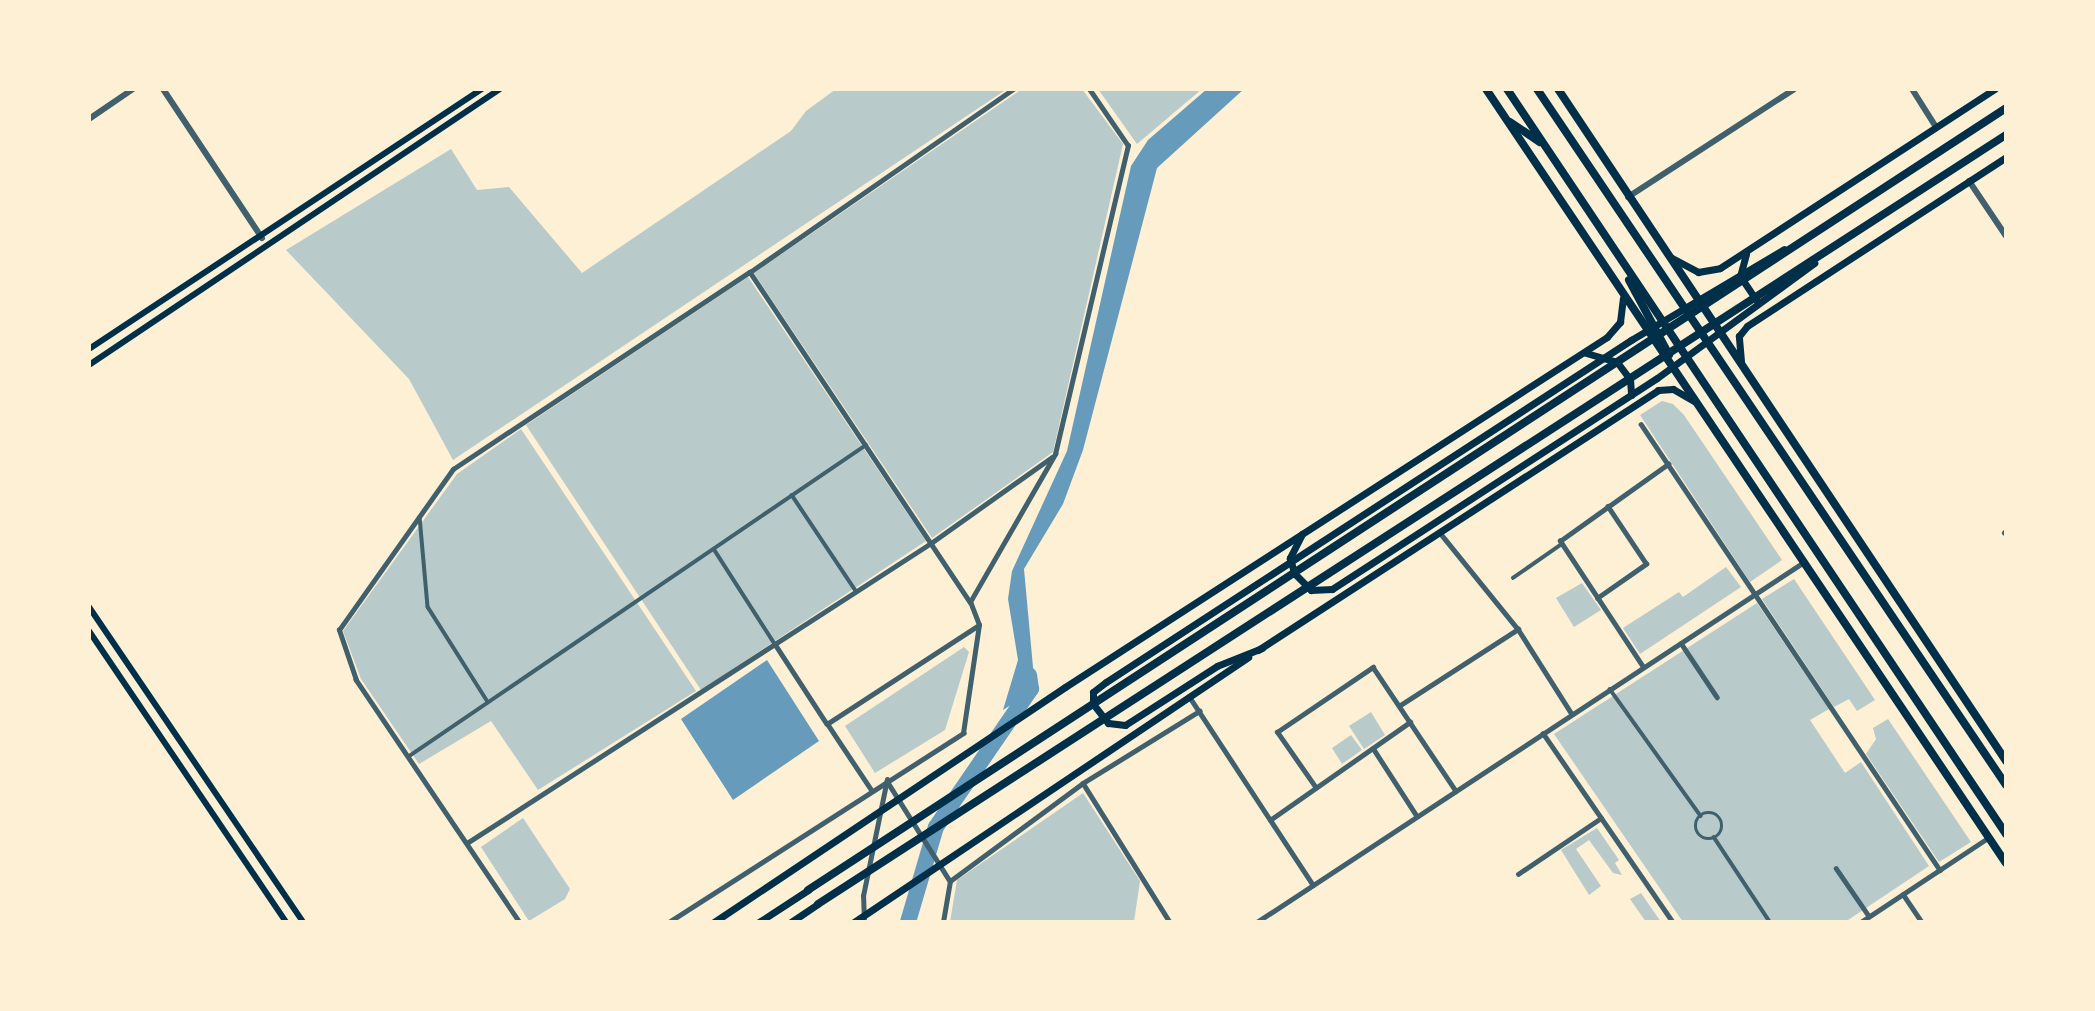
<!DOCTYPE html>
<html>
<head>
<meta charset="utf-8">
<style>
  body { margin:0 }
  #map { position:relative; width:2095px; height:1011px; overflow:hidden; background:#fdf0d5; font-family:"Fira Sans Condensed",sans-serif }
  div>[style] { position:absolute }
  .green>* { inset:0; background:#b9caca }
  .water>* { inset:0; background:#669bbc }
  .river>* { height:16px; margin:-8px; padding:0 8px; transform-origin:8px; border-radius:8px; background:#669bbc }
  .pedestrian>* { height:3.5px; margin:-1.75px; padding:0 1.75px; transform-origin:1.75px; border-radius:1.75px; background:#3f606c }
  .pedestrian>.ring { margin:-1.75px; padding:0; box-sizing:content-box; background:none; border:3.5px solid #3f606c; border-radius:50% }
  .minor>* { height:4.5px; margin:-2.25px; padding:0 2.25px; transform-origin:2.25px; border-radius:2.25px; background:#3f606c }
  .tertiary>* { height:6px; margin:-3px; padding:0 3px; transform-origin:3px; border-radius:3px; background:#3f606c }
  .secondary>* { height:6px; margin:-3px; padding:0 3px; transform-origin:3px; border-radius:3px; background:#003049 }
  .primary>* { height:7px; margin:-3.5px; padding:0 3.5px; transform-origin:3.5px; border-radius:3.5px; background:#003049 }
  .trunk>* { height:8px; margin:-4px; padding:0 4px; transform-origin:4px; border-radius:4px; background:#003049 }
  span { translate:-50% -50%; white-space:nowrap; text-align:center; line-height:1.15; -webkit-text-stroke:5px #fdf0d5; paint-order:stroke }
  .frame { position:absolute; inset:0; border:91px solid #fdf0d5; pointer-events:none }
</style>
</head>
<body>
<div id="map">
  <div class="green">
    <i style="clip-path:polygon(836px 89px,1007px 89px,453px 460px,409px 379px,286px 250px,451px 149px,477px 190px,509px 187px,582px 273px,791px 131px,806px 111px)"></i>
    <i style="clip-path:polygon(1022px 89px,1082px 89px,1123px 144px,1053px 452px,932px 538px,754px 273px)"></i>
    <i style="clip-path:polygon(1098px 89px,1202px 89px,1137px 144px)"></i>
    <i style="clip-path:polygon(748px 277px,926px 541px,701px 690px,526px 425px)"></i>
    <i style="clip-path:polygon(1662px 401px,1673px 404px,1684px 415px,1782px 560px,1750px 582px,1640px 415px)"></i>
    <i style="clip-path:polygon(521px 429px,696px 691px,538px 790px,491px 721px,419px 764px,361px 679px,343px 631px,457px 474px)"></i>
    <i style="clip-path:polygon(1726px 567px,1741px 587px,1640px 654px,1623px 628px,1679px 592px,1683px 597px)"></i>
    <i style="clip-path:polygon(1794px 579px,1875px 700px,1857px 711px,1849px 699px,1834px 707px,1762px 599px)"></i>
    <i style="clip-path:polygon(1582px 583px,1601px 610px,1574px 627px,1556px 598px)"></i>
    <i style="clip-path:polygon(1757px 603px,1829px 709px,1810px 720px,1845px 773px,1861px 762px,1929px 866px,1845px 922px,1683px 922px,1554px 734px)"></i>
    <i style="clip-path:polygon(964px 647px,969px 652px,945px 730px,875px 773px,845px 726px)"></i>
    <i style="clip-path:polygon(1371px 712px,1385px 735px,1364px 749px,1349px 726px)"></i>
    <i style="clip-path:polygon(1888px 719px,1971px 842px,1939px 862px,1866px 754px,1876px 739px,1873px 728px)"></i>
    <i style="clip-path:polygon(1351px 735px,1362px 750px,1342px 764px,1332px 748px)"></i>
    <i style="clip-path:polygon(1083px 793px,1140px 881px,1134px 922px,950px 922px,957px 880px)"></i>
    <i style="clip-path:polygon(523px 818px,570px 889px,565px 899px,529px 921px,481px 847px)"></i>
    <i style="clip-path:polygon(1597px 828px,1619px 860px,1615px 863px,1622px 875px,1613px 873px,1589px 840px,1576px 849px,1601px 886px,1589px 895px,1561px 850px)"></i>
    <i style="clip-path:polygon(1641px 893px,1661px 922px,1646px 922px,1630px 899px)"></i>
  </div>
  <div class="water">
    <i style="clip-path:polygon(1207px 89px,1244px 89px,1157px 168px,1083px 450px,1063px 504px,1024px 569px,1035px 689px,1003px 710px,1018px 660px,1008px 599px,1012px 571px,1067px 451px,1131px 166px,1148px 140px)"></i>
    <i style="clip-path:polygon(767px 660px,819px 741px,733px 800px,681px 719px)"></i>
  </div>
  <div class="river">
    <i style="left:908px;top:922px;width:99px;rotate:-73.6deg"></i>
    <i style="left:936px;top:827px;width:168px;rotate:-55.5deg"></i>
    <i style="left:1031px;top:689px;width:14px;rotate:-98deg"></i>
  </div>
  <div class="pedestrian">
    <i style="left:792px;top:495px;width:115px;rotate:56.3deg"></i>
    <i style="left:420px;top:517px;width:90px;rotate:84.9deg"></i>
    <i style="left:428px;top:607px;width:112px;rotate:57.7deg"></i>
    <i style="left:714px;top:549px;width:113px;rotate:57.3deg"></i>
    <i style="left:1513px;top:578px;width:60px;rotate:-34.8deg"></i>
    <i style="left:1610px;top:689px;width:156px;rotate:54.4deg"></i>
    <i style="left:408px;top:757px;width:554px;rotate:-34.26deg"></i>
    <i class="ring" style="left:1696px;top:813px;width:22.5px;height:22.5px"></i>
    <i style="left:1714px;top:837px;width:102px;rotate:56.6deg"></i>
  </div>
  <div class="minor">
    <i style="left:750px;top:272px;width:397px;rotate:56.3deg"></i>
    <i style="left:1641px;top:424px;width:537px;rotate:56.16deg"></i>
    <i style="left:1441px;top:534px;width:122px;rotate:51deg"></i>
    <i style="left:1518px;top:629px;width:101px;rotate:57.6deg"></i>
    <i style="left:1597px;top:598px;width:60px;rotate:-34.8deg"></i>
    <i style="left:1646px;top:564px;width:69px;rotate:-123.7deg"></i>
    <i style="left:1681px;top:643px;width:65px;rotate:56.3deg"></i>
    <i style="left:775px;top:644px;width:95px;rotate:57deg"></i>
    <i style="left:1643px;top:667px;width:151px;rotate:-123.4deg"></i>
    <i style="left:1560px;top:541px;width:133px;rotate:-35.5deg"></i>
    <i style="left:1189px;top:696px;width:226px;rotate:56.7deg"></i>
    <i style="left:1399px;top:706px;width:142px;rotate:-32.9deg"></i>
    <i style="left:1543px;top:733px;width:229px;rotate:55.5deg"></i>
    <i style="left:1373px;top:748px;width:81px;rotate:57.1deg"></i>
    <i style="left:887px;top:781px;width:118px;rotate:57.8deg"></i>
    <i style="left:1083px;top:783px;width:164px;rotate:58deg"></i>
    <i style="left:1316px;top:788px;width:68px;rotate:-124.9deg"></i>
    <i style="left:1277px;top:732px;width:116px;rotate:-34.1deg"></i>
    <i style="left:1373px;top:667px;width:149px;rotate:56.2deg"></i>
    <i style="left:871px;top:790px;width:79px;rotate:-123.7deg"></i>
    <i style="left:827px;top:724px;width:181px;rotate:-33.1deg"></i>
    <i style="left:1270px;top:820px;width:171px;rotate:-35deg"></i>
    <i style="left:467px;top:843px;width:553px;rotate:-32.88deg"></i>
    <i style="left:931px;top:543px;width:148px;rotate:-35.4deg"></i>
    <i style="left:1836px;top:868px;width:58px;rotate:55.5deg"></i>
    <i style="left:1518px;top:874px;width:100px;rotate:-34deg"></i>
    <i style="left:1903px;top:894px;width:34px;rotate:56deg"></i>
    <i style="left:519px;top:922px;width:292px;rotate:-124deg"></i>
    <i style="left:356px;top:680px;width:53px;rotate:-108.8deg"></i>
    <i style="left:339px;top:630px;width:197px;rotate:-54.7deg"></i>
    <i style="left:453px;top:469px;width:356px;rotate:-33.6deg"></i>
    <i style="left:750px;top:272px;width:320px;rotate:-34.8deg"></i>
    <i style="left:669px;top:922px;width:350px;rotate:-32.7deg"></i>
    <i style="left:963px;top:733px;width:109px;rotate:-81.6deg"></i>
    <i style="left:979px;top:625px;width:25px;rotate:-111deg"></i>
    <i style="left:970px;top:602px;width:171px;rotate:-60.1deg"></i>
    <i style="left:1055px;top:454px;width:317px;rotate:-76.7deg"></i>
    <i style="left:1128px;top:146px;width:69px;rotate:-124.4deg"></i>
    <i style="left:864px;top:922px;width:26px;rotate:-92deg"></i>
    <i style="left:863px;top:896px;width:119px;rotate:-78.4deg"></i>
    <i style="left:943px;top:922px;width:42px;rotate:-80.3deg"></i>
    <i style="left:950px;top:881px;width:165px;rotate:-36.4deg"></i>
    <i style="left:1083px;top:783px;width:137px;rotate:-31.8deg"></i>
    <i style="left:1257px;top:922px;width:655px;rotate:-33.35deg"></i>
    <i style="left:1861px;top:922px;width:152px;rotate:-33.5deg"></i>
  </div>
  <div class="tertiary">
    <i style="left:163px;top:89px;width:179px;rotate:56.4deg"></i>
    <i style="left:1912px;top:89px;width:45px;rotate:57.7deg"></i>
    <i style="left:89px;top:119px;width:53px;rotate:-34.3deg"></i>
    <i style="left:1969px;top:181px;width:66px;rotate:56.1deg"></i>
    <i style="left:1628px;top:197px;width:198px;rotate:-33deg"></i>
    <i style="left:2005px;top:533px;width:1px;rotate:-45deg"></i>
  </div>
  <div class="secondary">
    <i style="left:89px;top:349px;width:471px;rotate:-33.5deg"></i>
    <i style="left:89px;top:365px;width:495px;rotate:-33.9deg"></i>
    <i style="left:89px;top:607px;width:381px;rotate:55.8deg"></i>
    <i style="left:89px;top:631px;width:351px;rotate:55.9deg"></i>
  </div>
  <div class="primary">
    <i style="left:1746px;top:254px;width:23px;rotate:105deg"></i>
    <i style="left:1740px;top:276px;width:30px;rotate:56deg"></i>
    <i style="left:1672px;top:258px;width:30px;rotate:28deg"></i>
    <i style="left:1698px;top:272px;width:22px;rotate:-10deg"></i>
    <i style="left:1720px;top:268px;width:328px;rotate:-33.1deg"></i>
    <i style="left:1586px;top:353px;width:32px;rotate:16deg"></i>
    <i style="left:1617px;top:362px;width:21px;rotate:53deg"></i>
    <i style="left:1630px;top:379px;width:16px;rotate:86deg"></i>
    <i style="left:1741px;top:361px;width:25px;rotate:-95deg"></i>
    <i style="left:1739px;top:336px;width:13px;rotate:-51deg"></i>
    <i style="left:1747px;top:326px;width:309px;rotate:-33.1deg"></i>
    <i style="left:1302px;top:534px;width:27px;rotate:117deg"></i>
    <i style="left:1290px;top:558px;width:16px;rotate:75deg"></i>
    <i style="left:1294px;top:573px;width:24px;rotate:45deg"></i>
    <i style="left:1311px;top:590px;width:21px;rotate:-3deg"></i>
    <i style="left:1332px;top:589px;width:387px;rotate:-33deg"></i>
    <i style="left:1657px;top:378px;width:195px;rotate:-36.2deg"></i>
    <i style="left:1262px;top:648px;width:48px;rotate:158.2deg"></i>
    <i style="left:1217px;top:666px;width:109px;rotate:147.3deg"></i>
    <i style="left:1125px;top:725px;width:17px;rotate:-173deg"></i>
    <i style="left:1108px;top:723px;width:24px;rotate:-128deg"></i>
    <i style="left:1093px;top:704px;width:12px;rotate:-90deg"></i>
    <i style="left:1093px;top:692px;width:16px;rotate:-38deg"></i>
    <i style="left:1106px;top:682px;width:627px;rotate:-33.08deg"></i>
    <i style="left:1631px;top:340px;width:178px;rotate:-30.7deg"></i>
    <i style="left:1258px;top:650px;width:477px;rotate:-33deg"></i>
    <i style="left:1658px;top:390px;width:15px;rotate:-4deg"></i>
    <i style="left:1673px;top:389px;width:24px;rotate:30deg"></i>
    <i style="left:714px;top:922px;width:422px;rotate:-33.8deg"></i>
    <i style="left:1065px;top:687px;width:645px;rotate:-32.85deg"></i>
    <i style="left:1607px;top:337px;width:20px;rotate:-49deg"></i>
    <i style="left:1620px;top:322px;width:24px;rotate:-83deg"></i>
    <i style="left:759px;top:922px;width:59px;rotate:-33.1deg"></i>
    <i style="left:791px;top:922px;width:32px;rotate:-34deg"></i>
    <i style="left:854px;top:922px;width:475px;rotate:-33.9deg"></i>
  </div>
  <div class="trunk">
    <i style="left:1486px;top:89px;width:932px;rotate:56.11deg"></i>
    <i style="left:1507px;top:89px;width:897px;rotate:56.19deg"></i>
    <i style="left:1537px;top:89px;width:839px;rotate:56.03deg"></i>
    <i style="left:1558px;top:89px;width:808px;rotate:56.31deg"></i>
    <i style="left:1510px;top:122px;width:36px;rotate:34deg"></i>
    <i style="left:1629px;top:280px;width:85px;rotate:61.9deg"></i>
    <i style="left:808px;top:890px;width:1431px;rotate:-33.13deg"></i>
    <i style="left:818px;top:904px;width:1415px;rotate:-32.92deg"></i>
  </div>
  <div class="frame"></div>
</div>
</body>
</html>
